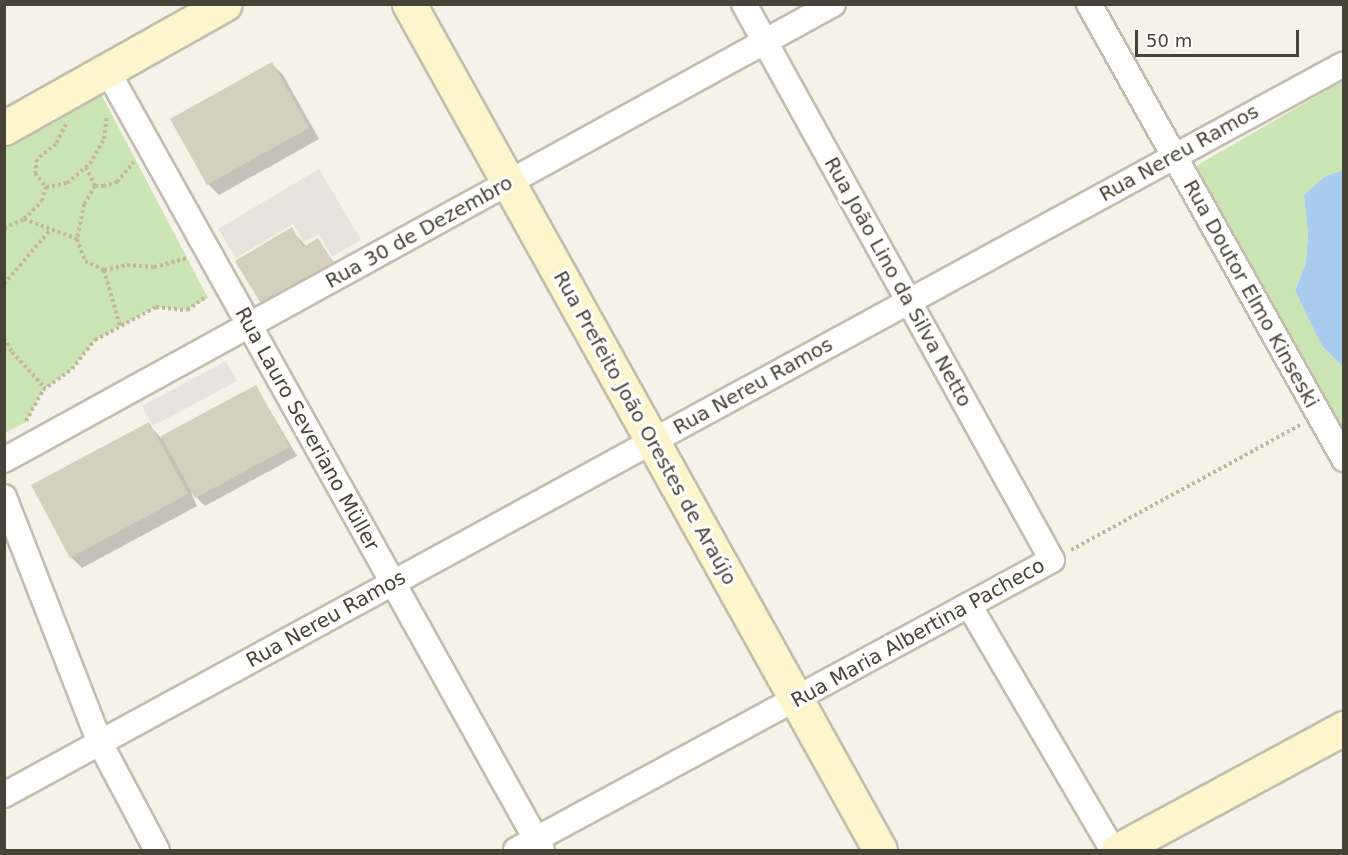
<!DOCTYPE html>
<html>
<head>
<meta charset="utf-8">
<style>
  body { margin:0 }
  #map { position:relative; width:1348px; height:855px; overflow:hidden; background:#f4f2e9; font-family:"DejaVu Sans",sans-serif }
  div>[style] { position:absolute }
  .industrial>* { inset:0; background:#e7e4de }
  .green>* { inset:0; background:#cbe6b4 }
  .parking>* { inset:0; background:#e6e4e1 }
  .water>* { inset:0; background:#a9cbee }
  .shadow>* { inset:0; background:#0003 }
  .building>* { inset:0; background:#d5cfbf }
  .path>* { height:4px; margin-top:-2px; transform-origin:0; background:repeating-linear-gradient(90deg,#c1b79e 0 3px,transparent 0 6px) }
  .roads { filter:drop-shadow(2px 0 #c2bdaf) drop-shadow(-2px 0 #c2bdaf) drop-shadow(0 2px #c2bdaf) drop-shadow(0 -2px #c2bdaf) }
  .street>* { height:24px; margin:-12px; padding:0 12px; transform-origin:12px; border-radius:12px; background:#fff }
  .secondary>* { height:33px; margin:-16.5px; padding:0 16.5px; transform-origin:16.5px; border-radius:16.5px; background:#fdf5cb }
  span { translate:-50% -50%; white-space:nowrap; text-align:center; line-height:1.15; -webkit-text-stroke:6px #fff; paint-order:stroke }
  .street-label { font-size:20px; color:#484338 }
  .frame { position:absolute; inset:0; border:6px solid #484338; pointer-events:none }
  .scale { position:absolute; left:1135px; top:30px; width:164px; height:27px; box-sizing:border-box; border:3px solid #484338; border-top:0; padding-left:8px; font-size:18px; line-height:21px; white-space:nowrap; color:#484338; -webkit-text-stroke:4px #fff; paint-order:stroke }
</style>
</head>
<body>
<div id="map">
  <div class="industrial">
    <i style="clip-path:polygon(319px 169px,361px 240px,332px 257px,319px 234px,304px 242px,293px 224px,236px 258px,218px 229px)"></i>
  </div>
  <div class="green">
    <i style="clip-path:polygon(1343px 81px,1343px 170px,1324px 177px,1304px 195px,1308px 234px,1306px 263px,1295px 291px,1322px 346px,1343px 367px,1343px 435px,1196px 166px)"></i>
    <i style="clip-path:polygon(99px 90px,208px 298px,187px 310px,156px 307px,95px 340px,72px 369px,43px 390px,26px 422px,5px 433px,5px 140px)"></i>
  </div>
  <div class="parking">
    <i style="clip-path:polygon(226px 361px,237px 381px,153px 426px,142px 406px)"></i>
  </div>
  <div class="water">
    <i style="clip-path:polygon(1343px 170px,1344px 170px,1343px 367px,1322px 346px,1295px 291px,1306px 263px,1308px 234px,1304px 195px,1324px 177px)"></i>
  </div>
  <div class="shadow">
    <i style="clip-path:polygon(272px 64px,283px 75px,319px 139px,219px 195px,208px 184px)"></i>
    <i style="clip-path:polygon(291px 229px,306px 246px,318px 240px,343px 275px,264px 306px)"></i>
    <i style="clip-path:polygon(256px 387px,297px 456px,205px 506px,191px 492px,197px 506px,82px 568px,71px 557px,148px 424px,161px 438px)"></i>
  </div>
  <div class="building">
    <i style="clip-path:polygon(272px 62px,309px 128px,207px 185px,170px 119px)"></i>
    <i style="clip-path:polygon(292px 227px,303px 247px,318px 238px,334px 264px,263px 307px,235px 261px)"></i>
    <i style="clip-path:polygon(256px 385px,290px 447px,195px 498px,161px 436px)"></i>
    <i style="clip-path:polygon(149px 422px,188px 494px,70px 558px,31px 485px)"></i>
  </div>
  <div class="path">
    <i style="left:66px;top:124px;width:22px;rotate:117deg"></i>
    <i style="left:56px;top:144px;width:24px;rotate:142deg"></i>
    <i style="left:37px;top:159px;width:14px;rotate:98deg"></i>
    <i style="left:35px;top:173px;width:18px;rotate:52deg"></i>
    <i style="left:46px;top:187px;width:21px;rotate:-11deg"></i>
    <i style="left:67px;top:183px;width:30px;rotate:-40deg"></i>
    <i style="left:90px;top:164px;width:29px;rotate:-61deg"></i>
    <i style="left:104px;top:139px;width:23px;rotate:-83deg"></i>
    <i style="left:86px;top:167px;width:21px;rotate:65deg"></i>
    <i style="left:95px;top:186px;width:8px"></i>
    <i style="left:103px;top:186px;width:15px;rotate:-16deg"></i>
    <i style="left:117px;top:182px;width:26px;rotate:-50deg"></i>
    <i style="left:95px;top:186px;width:21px;rotate:121deg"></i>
    <i style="left:84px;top:204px;width:36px;rotate:101deg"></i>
    <i style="left:77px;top:239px;width:23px;rotate:70deg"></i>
    <i style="left:85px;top:261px;width:21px;rotate:25deg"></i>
    <i style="left:104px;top:270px;width:24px;rotate:-12deg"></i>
    <i style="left:127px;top:265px;width:27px;rotate:4deg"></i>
    <i style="left:154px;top:267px;width:34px;rotate:-15deg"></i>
    <i style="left:24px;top:219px;width:57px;rotate:20.7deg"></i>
    <i style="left:4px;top:228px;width:22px;rotate:-24deg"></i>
    <i style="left:24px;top:219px;width:25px;rotate:-45deg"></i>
    <i style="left:42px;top:201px;width:15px;rotate:-74deg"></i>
    <i style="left:104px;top:270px;width:58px;rotate:74.1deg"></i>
    <i style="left:4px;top:284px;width:72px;rotate:-49.5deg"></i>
    <i style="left:4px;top:338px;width:16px;rotate:60deg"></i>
    <i style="left:12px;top:352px;width:49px;rotate:47.5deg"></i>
    <i style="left:26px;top:421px;width:35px;rotate:-61deg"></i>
    <i style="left:43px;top:390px;width:36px;rotate:-36deg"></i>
    <i style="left:72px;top:369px;width:37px;rotate:-52deg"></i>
    <i style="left:95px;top:340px;width:69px;rotate:-28.4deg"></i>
    <i style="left:156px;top:307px;width:31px;rotate:6deg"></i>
    <i style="left:187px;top:310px;width:24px;rotate:-35deg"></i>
    <i style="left:1071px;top:550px;width:263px;rotate:-28.6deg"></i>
  </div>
  <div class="roads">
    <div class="street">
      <i style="left:1089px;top:4px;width:522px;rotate:60.73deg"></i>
      <i style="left:107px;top:70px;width:893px;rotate:60.85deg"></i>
      <i style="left:4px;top:460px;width:946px;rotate:-28.81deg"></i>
      <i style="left:4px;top:497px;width:264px;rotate:68.7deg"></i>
      <i style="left:100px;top:743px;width:121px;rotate:62deg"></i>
      <i style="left:969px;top:605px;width:284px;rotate:59.6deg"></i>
      <i style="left:4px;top:795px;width:1526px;rotate:-28.61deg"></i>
      <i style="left:516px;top:850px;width:609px;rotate:-28.42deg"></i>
      <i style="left:1052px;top:560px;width:636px;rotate:-118.98deg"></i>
    </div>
    <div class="secondary">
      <i style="left:409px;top:4px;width:968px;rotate:60.89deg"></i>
      <i style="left:4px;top:128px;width:253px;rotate:-29.3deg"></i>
      <i style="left:1118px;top:850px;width:257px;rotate:-28.4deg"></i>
    </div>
  </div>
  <div class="street-label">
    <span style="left:1179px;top:153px;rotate:-29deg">Rua Nereu Ramos</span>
    <span style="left:419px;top:232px;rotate:-29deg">Rua 30 de Dezembro</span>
    <span style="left:898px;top:282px;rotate:61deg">Rua João Lino da Silva Netto</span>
    <span style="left:1251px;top:294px;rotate:61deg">Rua Doutor Elmo Kinseski</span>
    <span style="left:753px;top:386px;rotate:-29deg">Rua Nereu Ramos</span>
    <span style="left:645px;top:428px;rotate:61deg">Rua Prefeito João Orestes de Araújo</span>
    <span style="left:307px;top:429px;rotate:61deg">Rua Lauro Severiano Müller</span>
    <span style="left:326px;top:619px;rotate:-29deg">Rua Nereu Ramos</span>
    <span style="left:918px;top:633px;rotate:-29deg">Rua Maria Albertina Pacheco</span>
  </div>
  <div class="frame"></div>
  <div class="scale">50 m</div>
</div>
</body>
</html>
